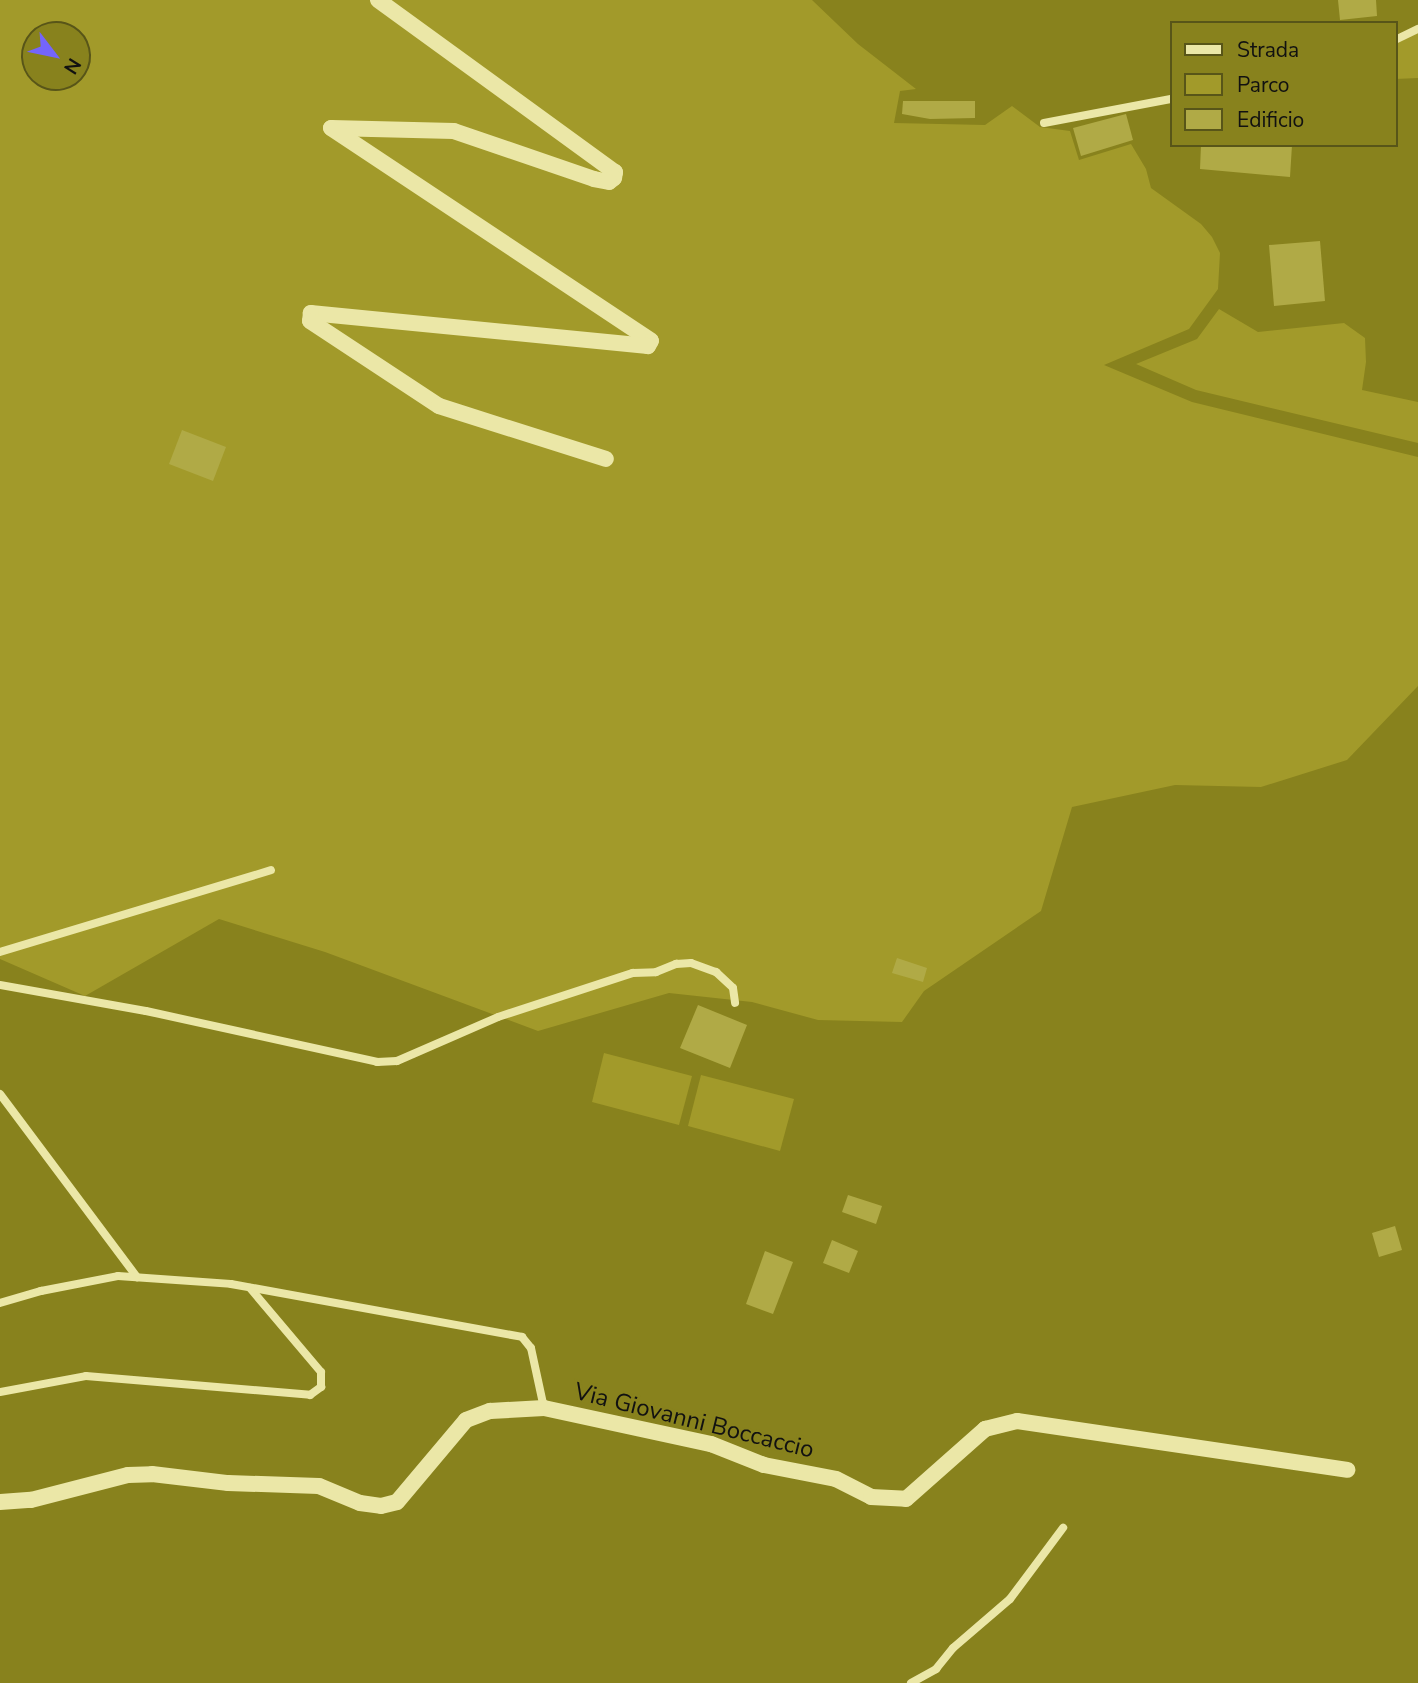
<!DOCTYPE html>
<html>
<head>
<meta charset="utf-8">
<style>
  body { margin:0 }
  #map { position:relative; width:1418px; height:1683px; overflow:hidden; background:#88821d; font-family:"Nunito Sans",sans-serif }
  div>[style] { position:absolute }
  .green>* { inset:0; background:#a29a2a }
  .building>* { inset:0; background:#b0aa46 }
  .service>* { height:8px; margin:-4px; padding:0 4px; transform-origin:4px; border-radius:4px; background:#ebe7a7 }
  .minor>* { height:16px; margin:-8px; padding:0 8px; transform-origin:8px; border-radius:8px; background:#ebe7a7 }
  span { translate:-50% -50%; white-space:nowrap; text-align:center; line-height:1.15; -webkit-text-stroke:5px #88821d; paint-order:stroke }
  .street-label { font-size:24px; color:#111 }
  .legend { position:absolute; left:1170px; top:21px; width:228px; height:126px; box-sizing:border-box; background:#88821d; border:2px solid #585518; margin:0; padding:9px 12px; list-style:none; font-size:21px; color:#111 }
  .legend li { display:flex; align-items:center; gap:14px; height:35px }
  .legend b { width:35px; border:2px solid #585518 }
  .north { position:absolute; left:21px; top:21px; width:70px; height:70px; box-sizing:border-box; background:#88821d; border:2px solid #585518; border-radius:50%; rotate:122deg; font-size:19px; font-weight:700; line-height:28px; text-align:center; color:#111 }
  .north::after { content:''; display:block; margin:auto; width:24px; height:32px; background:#7465fb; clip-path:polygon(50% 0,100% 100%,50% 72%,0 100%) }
</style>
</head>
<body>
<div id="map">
  <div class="green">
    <i style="clip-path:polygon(evenodd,0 0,812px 0,858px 44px,916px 89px,900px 91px,894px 123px,985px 125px,1012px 106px,1040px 127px,1070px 131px,1079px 160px,1131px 144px,1146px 169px,1151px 188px,1201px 224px,1212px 237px,1220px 253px,1218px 289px,1189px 329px,1104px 365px,1192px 402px,1418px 457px,1418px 686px,1347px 760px,1261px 787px,1175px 785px,1072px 807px,1041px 911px,924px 991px,902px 1022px,818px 1020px,752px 1002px,669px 993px,538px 1031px,325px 952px,219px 919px,85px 996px,0 959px,0 0,35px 35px,77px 35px,77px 77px,35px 77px,35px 35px)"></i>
    <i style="clip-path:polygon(1418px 32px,1418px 78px,1395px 79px,1395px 43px)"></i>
    <i style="clip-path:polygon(1219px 309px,1258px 332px,1344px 323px,1365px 338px,1366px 362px,1362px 390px,1418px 402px,1418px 443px,1196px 390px,1136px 364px,1197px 339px)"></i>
    <i style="clip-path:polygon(604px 1053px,692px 1076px,679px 1125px,592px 1102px)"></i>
    <i style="clip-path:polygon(701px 1075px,794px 1099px,780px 1151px,688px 1126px)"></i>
  </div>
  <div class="building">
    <i style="clip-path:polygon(1338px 0,1376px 0,1377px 16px,1340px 20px)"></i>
    <i style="clip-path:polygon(903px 101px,975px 101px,975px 118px,930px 119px,902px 114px)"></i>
    <i style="clip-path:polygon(1126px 114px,1133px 140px,1081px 156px,1073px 128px)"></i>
    <i style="clip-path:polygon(1201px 145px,1292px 145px,1290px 177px,1200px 169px)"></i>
    <i style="clip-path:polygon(1320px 241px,1325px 301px,1274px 306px,1269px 245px)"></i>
    <i style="clip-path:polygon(182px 430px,226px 447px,213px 481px,169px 464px)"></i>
    <i style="clip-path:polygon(897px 958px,927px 968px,923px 982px,892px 973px)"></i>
    <i style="clip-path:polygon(698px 1005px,747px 1025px,730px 1068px,680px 1048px)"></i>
    <i style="clip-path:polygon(848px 1195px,882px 1206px,876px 1224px,842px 1212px)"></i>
    <i style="clip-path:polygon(1395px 1226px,1402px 1250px,1379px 1257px,1372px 1233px)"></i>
    <i style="clip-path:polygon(832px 1240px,858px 1251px,849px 1273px,823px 1263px)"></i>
    <i style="clip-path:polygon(765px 1251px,793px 1262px,773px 1314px,746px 1304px)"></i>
  </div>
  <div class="service">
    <i style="left:1395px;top:40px;width:25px;rotate:-26deg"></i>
    <i style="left:1044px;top:123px;width:129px;rotate:-10.7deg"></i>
    <i style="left:0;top:952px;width:283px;rotate:-16.8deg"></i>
    <i style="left:0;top:985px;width:148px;rotate:10.1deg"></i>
    <i style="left:146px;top:1011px;width:237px;rotate:12.4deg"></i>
    <i style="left:377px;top:1062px;width:20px;rotate:-3deg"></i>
    <i style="left:397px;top:1061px;width:110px;rotate:-23.5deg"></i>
    <i style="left:498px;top:1017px;width:142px;rotate:-18.1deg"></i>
    <i style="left:633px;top:973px;width:23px;rotate:-2deg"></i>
    <i style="left:656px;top:972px;width:22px;rotate:-22deg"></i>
    <i style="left:676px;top:964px;width:15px;rotate:-4deg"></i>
    <i style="left:691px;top:963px;width:27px;rotate:20deg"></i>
    <i style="left:716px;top:972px;width:23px;rotate:43deg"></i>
    <i style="left:733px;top:988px;width:15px;rotate:82deg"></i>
    <i style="left:0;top:1094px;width:229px;rotate:53.2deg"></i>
    <i style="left:0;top:1303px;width:43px;rotate:-16.3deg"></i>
    <i style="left:41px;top:1291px;width:78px;rotate:-11deg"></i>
    <i style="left:118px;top:1276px;width:113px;rotate:4deg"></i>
    <i style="left:231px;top:1284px;width:296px;rotate:10.3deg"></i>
    <i style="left:522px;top:1337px;width:14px;rotate:51deg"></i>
    <i style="left:531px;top:1348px;width:61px;rotate:77.8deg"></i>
    <i style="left:0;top:1392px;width:87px;rotate:-10.5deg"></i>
    <i style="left:86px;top:1376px;width:225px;rotate:4.8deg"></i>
    <i style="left:310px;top:1395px;width:14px;rotate:-36deg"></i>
    <i style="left:321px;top:1387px;width:15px;rotate:-90deg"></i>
    <i style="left:321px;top:1372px;width:110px;rotate:-130.2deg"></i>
    <i style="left:911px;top:1683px;width:29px;rotate:-29deg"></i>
    <i style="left:936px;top:1669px;width:27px;rotate:-51deg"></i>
    <i style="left:953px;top:1648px;width:75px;rotate:-40.7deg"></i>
    <i style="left:1010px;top:1599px;width:89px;rotate:-53.3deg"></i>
  </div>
  <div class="minor">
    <i style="left:378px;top:0;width:293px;rotate:36deg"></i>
    <i style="left:615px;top:172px;width:6px;rotate:99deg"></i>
    <i style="left:614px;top:178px;width:6px;rotate:141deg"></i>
    <i style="left:609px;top:182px;width:15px;rotate:-169deg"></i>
    <i style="left:594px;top:179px;width:148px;rotate:-161.1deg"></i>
    <i style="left:454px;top:131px;width:123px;rotate:-178.6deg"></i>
    <i style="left:331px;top:128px;width:384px;rotate:33.6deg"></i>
    <i style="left:651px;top:341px;width:6px;rotate:121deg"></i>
    <i style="left:648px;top:346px;width:339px;rotate:-174.4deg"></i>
    <i style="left:311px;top:313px;width:8px;rotate:97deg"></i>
    <i style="left:310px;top:321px;width:154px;rotate:33.4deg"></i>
    <i style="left:439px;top:406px;width:175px;rotate:17.6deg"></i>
    <i style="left:0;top:1502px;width:31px;rotate:-4deg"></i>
    <i style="left:31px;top:1500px;width:100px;rotate:-14.5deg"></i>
    <i style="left:128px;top:1475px;width:24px;rotate:-2deg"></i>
    <i style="left:152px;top:1474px;width:77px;rotate:6.8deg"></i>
    <i style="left:228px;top:1483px;width:91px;rotate:1.9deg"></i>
    <i style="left:319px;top:1486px;width:44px;rotate:22.5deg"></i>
    <i style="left:360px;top:1503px;width:21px;rotate:8deg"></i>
    <i style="left:381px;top:1506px;width:16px;rotate:-14deg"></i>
    <i style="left:397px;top:1502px;width:107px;rotate:-49.9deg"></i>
    <i style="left:466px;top:1420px;width:26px;rotate:-21deg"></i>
    <i style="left:490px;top:1411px;width:54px;rotate:-3.2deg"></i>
    <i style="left:544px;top:1408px;width:171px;rotate:12.2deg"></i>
    <i style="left:711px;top:1444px;width:57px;rotate:21.6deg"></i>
    <i style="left:764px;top:1465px;width:73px;rotate:11deg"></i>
    <i style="left:836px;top:1479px;width:39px;rotate:27deg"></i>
    <i style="left:871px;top:1497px;width:35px;rotate:3deg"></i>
    <i style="left:906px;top:1499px;width:106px;rotate:-41.5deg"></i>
    <i style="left:985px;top:1429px;width:33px;rotate:-14deg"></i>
    <i style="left:1017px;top:1421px;width:334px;rotate:8.4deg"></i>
  </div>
  <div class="street-label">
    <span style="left:694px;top:1421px;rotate:14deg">Via Giovanni Boccaccio</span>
  </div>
  <ul class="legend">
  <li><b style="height:9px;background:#ebe7a7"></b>Strada</li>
  <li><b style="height:19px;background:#a29a2a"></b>Parco</li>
  <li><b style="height:19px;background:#b0aa46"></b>Edificio</li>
  </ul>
  <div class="north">N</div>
</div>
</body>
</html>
